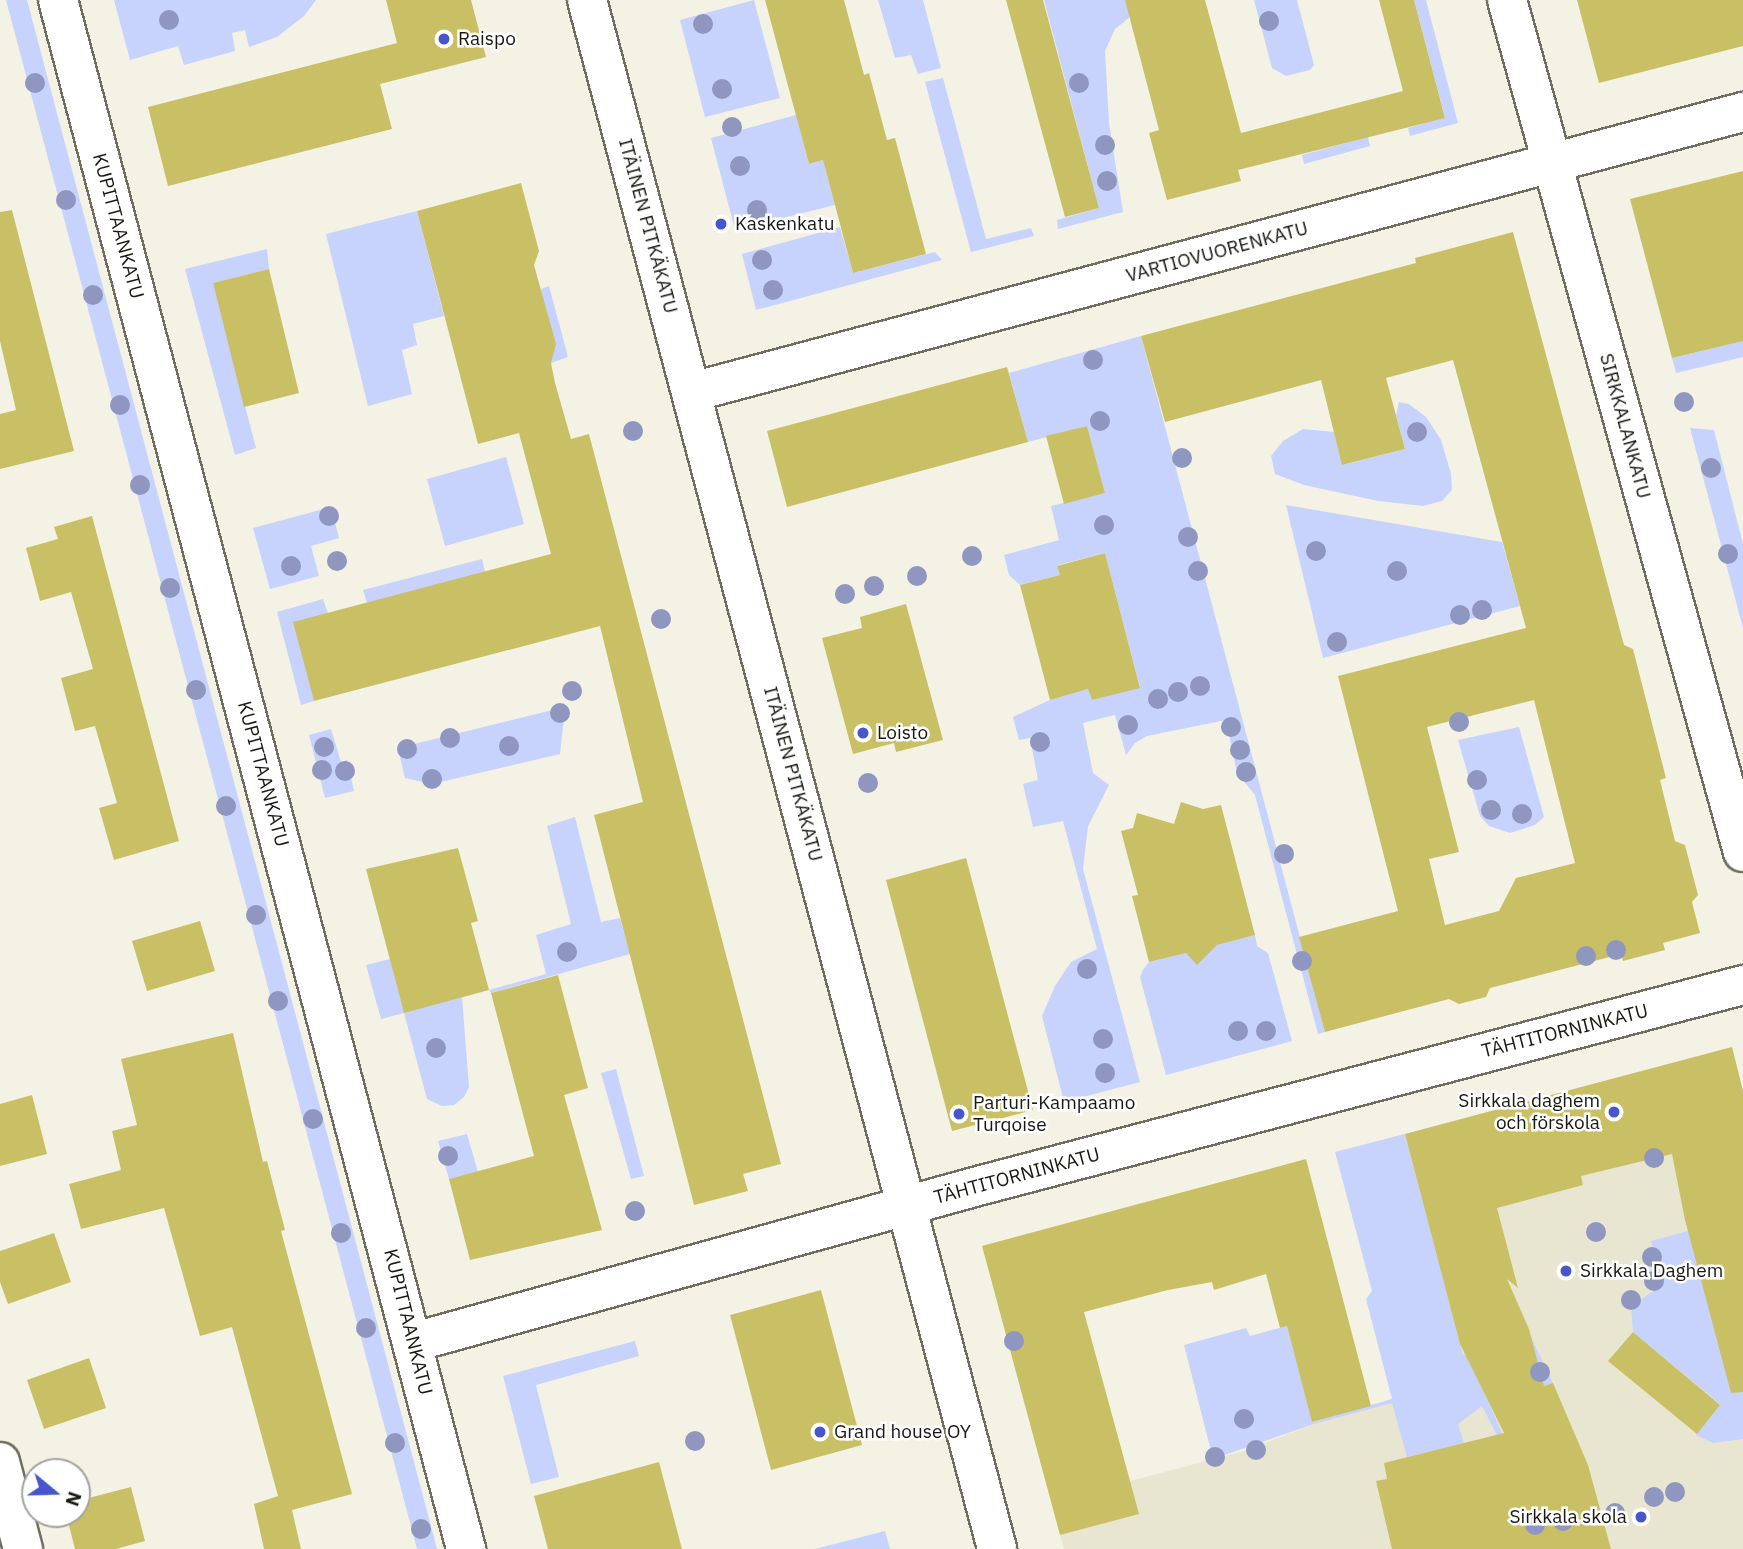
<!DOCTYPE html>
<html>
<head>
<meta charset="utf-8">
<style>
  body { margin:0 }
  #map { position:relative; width:1743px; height:1549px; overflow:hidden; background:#f3f2e4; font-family:"IBM Plex Sans",sans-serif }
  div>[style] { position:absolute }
  .built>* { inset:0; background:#e8e6d0 }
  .green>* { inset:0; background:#c7d3fc }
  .building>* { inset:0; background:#c9c066 }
  .roads { filter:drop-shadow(2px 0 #6f6e61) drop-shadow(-2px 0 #6f6e61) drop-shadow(0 2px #6f6e61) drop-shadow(0 -2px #6f6e61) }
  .street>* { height:38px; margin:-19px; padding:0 19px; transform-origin:19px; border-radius:19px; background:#fff }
  .secondary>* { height:38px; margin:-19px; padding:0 19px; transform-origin:19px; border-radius:19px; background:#fff }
  .trees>* { width:20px; height:20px; margin:-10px; border-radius:50%; background:#8f96c0 }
  .dots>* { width:19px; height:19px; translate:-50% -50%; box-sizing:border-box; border:4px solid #fff; border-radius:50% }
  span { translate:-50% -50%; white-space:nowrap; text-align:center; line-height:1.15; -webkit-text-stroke:5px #fff; paint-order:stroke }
  .poi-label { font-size:19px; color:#191813 }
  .left { translate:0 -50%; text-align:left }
  .right { translate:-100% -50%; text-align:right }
  .street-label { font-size:19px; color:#191813 }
  .north { position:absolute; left:21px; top:1458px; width:70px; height:70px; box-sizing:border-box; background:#fff; border:2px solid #a3a3a1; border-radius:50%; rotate:109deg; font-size:19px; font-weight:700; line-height:28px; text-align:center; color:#191813 }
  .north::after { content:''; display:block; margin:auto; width:24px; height:32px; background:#4756cb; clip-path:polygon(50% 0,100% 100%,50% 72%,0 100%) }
</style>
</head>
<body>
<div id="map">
  <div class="built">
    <i style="clip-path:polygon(1732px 1047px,1743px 1091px,1743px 1549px,1064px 1549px,1018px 1379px,1096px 1358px,1130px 1481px,1244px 1451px,1314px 1424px,1421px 1394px,1356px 1147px)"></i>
  </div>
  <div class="green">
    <i style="clip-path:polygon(6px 0,27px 0,437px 1549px,417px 1549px)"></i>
    <i style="clip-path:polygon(114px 0,316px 0,304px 16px,277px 37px,249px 47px,245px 30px,232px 33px,235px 51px,184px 65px,178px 46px,130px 60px)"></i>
    <i style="clip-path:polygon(754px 0,780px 98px,705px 117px,680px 20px)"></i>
    <i style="clip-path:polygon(878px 0,923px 0,941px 68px,918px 74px,911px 55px,895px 58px)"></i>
    <i style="clip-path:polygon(1044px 0,1138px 0,1130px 17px,1115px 29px,1105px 51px,1109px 123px,1123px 212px,1058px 229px,1057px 220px,1099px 208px)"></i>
    <i style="clip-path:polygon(1254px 0,1297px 0,1314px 65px,1310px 70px,1286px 76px,1272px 68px)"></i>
    <i style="clip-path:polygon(1414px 0,1426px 0,1458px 123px,1410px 136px,1408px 128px,1445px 117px)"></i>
    <i style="clip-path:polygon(943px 78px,986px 239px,1031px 228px,1034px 236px,971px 252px,925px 82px)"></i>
    <i style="clip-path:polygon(796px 115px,809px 164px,823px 160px,835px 205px,735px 230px,711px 138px)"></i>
    <i style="clip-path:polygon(1368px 137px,1370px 146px,1304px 164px,1302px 155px)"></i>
    <i style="clip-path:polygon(417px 211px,444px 316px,413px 324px,417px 345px,402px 350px,412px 394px,368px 406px,326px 234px)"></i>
    <i style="clip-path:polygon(840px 227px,853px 273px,935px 252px,942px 260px,756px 310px,742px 254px)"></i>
    <i style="clip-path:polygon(267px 249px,269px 269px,213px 283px,256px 448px,235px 455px,185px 269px)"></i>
    <i style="clip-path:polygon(549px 286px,568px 357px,551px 363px,541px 289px)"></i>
    <i style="clip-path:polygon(1743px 307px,1743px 357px,1676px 373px,1672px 358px,1734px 343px)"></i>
    <i style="clip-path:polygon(1141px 336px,1325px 1032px,1318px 1034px,1255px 795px,1237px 773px,1226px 720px,1147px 736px,1135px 743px,1126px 755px,1115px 715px,1083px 723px,1093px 773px,1109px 785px,1088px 826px,1083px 869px,1140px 1082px,1064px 1102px,1042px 1016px,1055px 986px,1071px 962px,1097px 949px,1063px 821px,1033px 827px,1023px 784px,1038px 780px,1030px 738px,1019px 740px,1013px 717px,1050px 700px,1088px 689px,1092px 700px,1140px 687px,1105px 553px,1058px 565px,1060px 575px,1020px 585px,1009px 575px,1004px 555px,1059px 540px,1051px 506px,1105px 493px,1087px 426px,1028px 442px,1009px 373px)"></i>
    <i style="clip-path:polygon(1399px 402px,1409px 404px,1426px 417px,1441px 440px,1451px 474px,1452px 490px,1442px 501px,1423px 506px,1378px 501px,1304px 485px,1275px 474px,1271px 456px,1283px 441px,1303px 429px,1334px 432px,1343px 465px,1405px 449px,1396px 415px)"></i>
    <i style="clip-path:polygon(1690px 428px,1714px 430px,1743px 544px,1743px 628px)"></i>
    <i style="clip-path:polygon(506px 457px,524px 524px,445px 546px,427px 479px)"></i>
    <i style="clip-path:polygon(1286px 505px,1502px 542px,1520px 606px,1323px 658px)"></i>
    <i style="clip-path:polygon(331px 507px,339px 538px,311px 546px,319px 576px,270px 589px,253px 528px)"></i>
    <i style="clip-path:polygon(482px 559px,485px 572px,367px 603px,363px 590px)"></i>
    <i style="clip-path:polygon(323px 599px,328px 613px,314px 701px,301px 705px,277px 612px)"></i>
    <i style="clip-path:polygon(565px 707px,560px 754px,432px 784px,405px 778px,398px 748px)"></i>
    <i style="clip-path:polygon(1519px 727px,1544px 817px,1535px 825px,1510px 833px,1489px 826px,1480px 816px,1458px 740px)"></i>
    <i style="clip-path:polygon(331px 729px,341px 762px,347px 760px,354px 791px,325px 798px,309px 735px)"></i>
    <i style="clip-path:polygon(575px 817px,601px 922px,620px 918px,630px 954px,491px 993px,489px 990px,546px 974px,536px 935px,571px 924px,547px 826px)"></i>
    <i style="clip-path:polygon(1255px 935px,1257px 946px,1268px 953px,1292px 1041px,1166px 1075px,1140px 977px,1143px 970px,1149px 962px,1186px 953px,1198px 964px,1212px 946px)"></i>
    <i style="clip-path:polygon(390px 959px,404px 1012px,462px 997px,469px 1087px,464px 1097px,454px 1105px,442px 1106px,427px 1099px,404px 1013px,381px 1019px,366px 965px)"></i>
    <i style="clip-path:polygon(616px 1069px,644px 1176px,631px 1179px,601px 1073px)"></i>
    <i style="clip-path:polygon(467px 1134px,478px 1172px,449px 1179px,438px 1141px)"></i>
    <i style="clip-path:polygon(1405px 1134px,1463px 1355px,1531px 1337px,1553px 1383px,1515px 1396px,1486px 1396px,1505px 1440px,1503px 1447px,1482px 1406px,1458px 1424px,1468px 1456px,1441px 1464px,1437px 1450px,1407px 1457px,1392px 1403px,1314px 1424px,1213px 1459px,1184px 1345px,1246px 1328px,1250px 1336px,1287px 1326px,1313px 1422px,1392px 1399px,1366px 1299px,1372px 1291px,1335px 1152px)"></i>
    <i style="clip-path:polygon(1688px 1231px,1743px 1360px,1743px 1439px,1713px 1443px,1696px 1435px,1720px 1404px,1633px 1332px,1631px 1306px,1658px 1288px,1659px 1272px,1651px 1241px)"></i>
    <i style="clip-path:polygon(635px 1341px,639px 1356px,536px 1385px,559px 1477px,531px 1484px,503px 1376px)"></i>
    <i style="clip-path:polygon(885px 1531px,890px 1549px,815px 1549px)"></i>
  </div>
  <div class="building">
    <i style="clip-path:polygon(386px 0,471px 0,486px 57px,380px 84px,392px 129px,168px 186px,148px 107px,397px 43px)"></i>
    <i style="clip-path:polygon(765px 0,844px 0,864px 75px,869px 73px,887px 140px,895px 138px,926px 254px,853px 273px,823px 160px,809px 164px)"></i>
    <i style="clip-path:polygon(1006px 0,1043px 0,1099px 208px,1065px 217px)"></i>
    <i style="clip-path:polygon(1125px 0,1205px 0,1241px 133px,1403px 91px,1379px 0,1414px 0,1445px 118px,1238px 170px,1241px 181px,1167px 200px,1149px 133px,1159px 130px)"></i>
    <i style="clip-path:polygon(1577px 0,1743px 0,1743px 46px,1599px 83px)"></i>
    <i style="clip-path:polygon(1743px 171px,1743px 341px,1672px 358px,1630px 199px)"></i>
    <i style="clip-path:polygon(521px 183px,539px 251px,534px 265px,556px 344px,551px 363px,555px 383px,571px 439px,589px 434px,781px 1164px,743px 1174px,748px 1191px,694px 1205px,594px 815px,643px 802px,600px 626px,314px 701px,293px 622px,551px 554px,519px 433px,478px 444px,417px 211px)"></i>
    <i style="clip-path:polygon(12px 210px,74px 451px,0 469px,0 414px,16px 410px,0 341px,0 212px)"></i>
    <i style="clip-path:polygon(evenodd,1513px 232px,1624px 645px,1633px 649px,1666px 778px,1660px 780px,1675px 841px,1685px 845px,1698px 895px,1692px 902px,1700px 933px,1663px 943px,1665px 950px,1623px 961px,1621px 954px,1490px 988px,1486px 997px,1459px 1004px,1449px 999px,1325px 1032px,1299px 937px,1398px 911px,1338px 676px,1526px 628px,1453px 360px,1386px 378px,1405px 449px,1342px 465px,1321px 380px,1165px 422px,1141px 336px,1416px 263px,1415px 258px,1513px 232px,1534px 700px,1575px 863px,1516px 878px,1499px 911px,1445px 925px,1429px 859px,1459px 852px,1427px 727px,1534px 700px)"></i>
    <i style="clip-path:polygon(269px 269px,299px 393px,244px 407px,213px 283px)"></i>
    <i style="clip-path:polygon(1007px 367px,1028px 442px,787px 507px,767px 431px)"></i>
    <i style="clip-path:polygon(1087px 426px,1105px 493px,1064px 504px,1046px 436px)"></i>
    <i style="clip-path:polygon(92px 516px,179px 841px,114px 860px,99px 808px,117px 803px,95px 726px,75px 731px,61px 678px,93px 669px,71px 592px,40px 601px,26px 548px,58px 539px,54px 527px)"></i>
    <i style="clip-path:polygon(1105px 553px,1140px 688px,1092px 700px,1088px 689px,1050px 700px,1020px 585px,1060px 575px,1057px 566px)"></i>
    <i style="clip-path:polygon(906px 604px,943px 740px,896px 752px,894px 743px,853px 754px,822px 638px,862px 628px,860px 617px)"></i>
    <i style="clip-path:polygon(1181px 802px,1203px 809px,1221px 805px,1255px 935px,1217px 945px,1197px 965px,1186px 953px,1149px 962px,1132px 896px,1138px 895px,1121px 831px,1133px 828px,1137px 813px,1174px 824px)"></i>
    <i style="clip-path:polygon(458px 848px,478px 921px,471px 923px,489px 990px,404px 1013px,366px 869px)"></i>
    <i style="clip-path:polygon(966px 858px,1033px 1110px,952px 1131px,886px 880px)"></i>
    <i style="clip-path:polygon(200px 921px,215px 971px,147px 991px,132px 941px)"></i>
    <i style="clip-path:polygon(558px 975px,588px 1088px,564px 1095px,602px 1230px,470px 1260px,449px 1179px,534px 1156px,491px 993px)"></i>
    <i style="clip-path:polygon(233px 1033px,263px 1162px,267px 1161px,285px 1230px,281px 1231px,352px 1494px,292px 1510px,301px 1549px,264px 1549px,254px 1504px,278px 1496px,232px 1327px,200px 1336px,164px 1208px,81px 1229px,69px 1184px,121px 1170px,112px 1131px,137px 1125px,121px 1059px)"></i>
    <i style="clip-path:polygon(1732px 1047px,1743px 1091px,1743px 1392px,1731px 1393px,1685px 1220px,1672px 1154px,1581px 1176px,1583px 1185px,1497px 1208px,1518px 1288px,1507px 1279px,1529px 1329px,1544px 1386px,1553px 1383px,1588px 1465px,1611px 1549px,1392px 1549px,1376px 1481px,1387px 1479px,1384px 1463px,1504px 1433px,1460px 1344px,1405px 1134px)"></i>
    <i style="clip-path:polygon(32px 1095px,47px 1154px,0 1166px,0 1104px)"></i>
    <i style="clip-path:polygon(1306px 1159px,1371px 1406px,1312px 1422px,1287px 1326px,1280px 1328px,1266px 1274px,1214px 1290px,1212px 1282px,1168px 1290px,1084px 1312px,1139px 1514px,1060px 1535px,982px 1246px)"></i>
    <i style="clip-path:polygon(54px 1233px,71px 1282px,8px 1304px,0 1282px,0 1251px)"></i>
    <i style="clip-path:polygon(821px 1290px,862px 1445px,771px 1470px,730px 1315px)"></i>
    <i style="clip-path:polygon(1633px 1332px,1720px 1405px,1697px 1434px,1608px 1361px)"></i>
    <i style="clip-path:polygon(89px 1358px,106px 1408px,44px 1429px,27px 1380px)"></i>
    <i style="clip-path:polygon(659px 1462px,682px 1549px,548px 1549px,534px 1496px)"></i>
    <i style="clip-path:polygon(131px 1487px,145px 1541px,116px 1549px,75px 1549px,66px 1514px,77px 1514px,77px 1501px)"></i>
  </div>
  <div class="roads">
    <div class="street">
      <i style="left:58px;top:0;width:1602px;rotate:75.24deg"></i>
      <i style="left:1507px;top:0;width:884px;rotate:74.52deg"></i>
      <i style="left:692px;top:392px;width:1088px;rotate:-14.92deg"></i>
      <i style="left:414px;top:1342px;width:585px;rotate:-15.46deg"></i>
      <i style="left:978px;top:1186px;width:791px;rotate:-14.72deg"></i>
      <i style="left:0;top:1462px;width:90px;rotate:75.2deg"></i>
    </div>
    <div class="secondary">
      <i style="left:587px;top:0;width:1602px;rotate:75.17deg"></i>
    </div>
  </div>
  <div class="trees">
    <i style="left:169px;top:20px"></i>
    <i style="left:1269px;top:21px"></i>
    <i style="left:703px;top:24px"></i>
    <i style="left:35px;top:83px"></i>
    <i style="left:1079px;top:83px"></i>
    <i style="left:722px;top:89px"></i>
    <i style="left:732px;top:127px"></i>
    <i style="left:1105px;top:145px"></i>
    <i style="left:740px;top:166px"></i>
    <i style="left:1107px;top:181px"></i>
    <i style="left:66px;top:200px"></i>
    <i style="left:757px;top:210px"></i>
    <i style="left:762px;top:260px"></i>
    <i style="left:773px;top:290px"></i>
    <i style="left:93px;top:295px"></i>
    <i style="left:1093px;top:360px"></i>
    <i style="left:1684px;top:402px"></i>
    <i style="left:120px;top:405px"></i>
    <i style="left:1100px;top:421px"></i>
    <i style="left:633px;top:431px"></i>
    <i style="left:1417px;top:432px"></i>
    <i style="left:1182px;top:458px"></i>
    <i style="left:1711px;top:468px"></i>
    <i style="left:140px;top:485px"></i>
    <i style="left:329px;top:516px"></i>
    <i style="left:1104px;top:525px"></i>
    <i style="left:1188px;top:537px"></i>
    <i style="left:1316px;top:551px"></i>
    <i style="left:1728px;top:554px"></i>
    <i style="left:972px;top:556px"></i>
    <i style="left:337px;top:561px"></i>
    <i style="left:291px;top:566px"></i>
    <i style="left:1198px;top:571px"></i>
    <i style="left:1397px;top:571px"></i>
    <i style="left:917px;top:576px"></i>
    <i style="left:874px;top:586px"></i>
    <i style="left:170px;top:588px"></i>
    <i style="left:845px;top:594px"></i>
    <i style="left:1482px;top:610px"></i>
    <i style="left:1460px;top:615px"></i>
    <i style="left:661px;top:619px"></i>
    <i style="left:1337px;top:642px"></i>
    <i style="left:1200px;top:686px"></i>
    <i style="left:196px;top:690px"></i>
    <i style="left:572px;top:691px"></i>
    <i style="left:1178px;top:692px"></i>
    <i style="left:1158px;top:699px"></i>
    <i style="left:560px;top:713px"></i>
    <i style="left:1459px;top:722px"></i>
    <i style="left:1128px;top:725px"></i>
    <i style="left:1231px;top:727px"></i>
    <i style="left:450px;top:738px"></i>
    <i style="left:1040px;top:742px"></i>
    <i style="left:509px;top:746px"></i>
    <i style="left:324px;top:747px"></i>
    <i style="left:407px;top:749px"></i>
    <i style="left:1240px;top:750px"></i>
    <i style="left:322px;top:770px"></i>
    <i style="left:345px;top:771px"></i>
    <i style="left:1246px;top:772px"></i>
    <i style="left:432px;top:779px"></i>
    <i style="left:1477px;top:780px"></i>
    <i style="left:868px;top:783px"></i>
    <i style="left:226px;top:806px"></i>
    <i style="left:1491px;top:810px"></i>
    <i style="left:1522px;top:814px"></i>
    <i style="left:1284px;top:854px"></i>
    <i style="left:256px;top:915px"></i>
    <i style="left:1616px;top:950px"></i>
    <i style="left:567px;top:952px"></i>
    <i style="left:1586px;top:956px"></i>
    <i style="left:1302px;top:961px"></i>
    <i style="left:1087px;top:969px"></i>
    <i style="left:278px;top:1001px"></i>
    <i style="left:1238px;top:1031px"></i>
    <i style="left:1266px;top:1031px"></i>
    <i style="left:1103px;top:1039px"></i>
    <i style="left:436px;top:1048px"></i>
    <i style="left:1105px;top:1073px"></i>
    <i style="left:313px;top:1119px"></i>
    <i style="left:448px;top:1156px"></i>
    <i style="left:1654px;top:1158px"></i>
    <i style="left:635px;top:1211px"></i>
    <i style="left:1596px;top:1232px"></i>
    <i style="left:341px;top:1233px"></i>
    <i style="left:1652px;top:1257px"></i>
    <i style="left:1654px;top:1281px"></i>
    <i style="left:1631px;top:1300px"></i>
    <i style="left:366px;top:1328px"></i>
    <i style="left:1014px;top:1341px"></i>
    <i style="left:1540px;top:1372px"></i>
    <i style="left:1244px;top:1419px"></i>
    <i style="left:695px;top:1441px"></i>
    <i style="left:395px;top:1443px"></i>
    <i style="left:1256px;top:1450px"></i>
    <i style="left:1215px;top:1457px"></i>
    <i style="left:1675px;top:1492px"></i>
    <i style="left:1654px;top:1497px"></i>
    <i style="left:1615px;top:1513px"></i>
    <i style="left:1563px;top:1521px"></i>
    <i style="left:1535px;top:1525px"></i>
    <i style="left:421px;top:1529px"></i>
  </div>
  <div class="dots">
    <i style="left:444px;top:39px;background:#4756cb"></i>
    <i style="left:721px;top:224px;background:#4756cb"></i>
    <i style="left:863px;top:733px;background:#4756cb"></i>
    <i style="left:1614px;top:1112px;background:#4756cb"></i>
    <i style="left:959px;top:1114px;background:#4756cb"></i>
    <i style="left:1566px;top:1271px;background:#4756cb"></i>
    <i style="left:820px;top:1432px;background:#4756cb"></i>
    <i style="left:1641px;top:1517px;background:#4756cb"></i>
  </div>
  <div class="poi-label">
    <span class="left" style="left:458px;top:39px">Raispo</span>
    <span class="left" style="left:735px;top:224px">Kaskenkatu</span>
    <span class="left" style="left:877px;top:733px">Loisto</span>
    <span class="right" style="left:1600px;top:1112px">Sirkkala daghem<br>och förskola</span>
    <span class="left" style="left:973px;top:1114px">Parturi-Kampaamo<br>Turqoise</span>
    <span class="left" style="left:1580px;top:1271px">Sirkkala Daghem</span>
    <span class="left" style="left:834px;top:1432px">Grand house OY</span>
    <span class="right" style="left:1627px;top:1517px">Sirkkala skola</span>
  </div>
  <div class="street-label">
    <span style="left:118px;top:226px;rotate:75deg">KUPITTAANKATU</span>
    <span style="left:648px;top:226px;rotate:75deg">ITÄINEN PITKÄKATU</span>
    <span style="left:1217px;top:252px;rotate:-15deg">VARTIOVUORENKATU</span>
    <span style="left:1625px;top:426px;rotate:75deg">SIRKKALANKATU</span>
    <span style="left:263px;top:774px;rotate:75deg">KUPITTAANKATU</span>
    <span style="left:793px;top:774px;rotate:75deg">ITÄINEN PITKÄKATU</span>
    <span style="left:1565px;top:1031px;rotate:-14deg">TÄHTITORNINKATU</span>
    <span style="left:1017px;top:1176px;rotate:-15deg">TÄHTITORNINKATU</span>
    <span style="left:408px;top:1322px;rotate:76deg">KUPITTAANKATU</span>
  </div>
  <div class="north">N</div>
</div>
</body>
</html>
